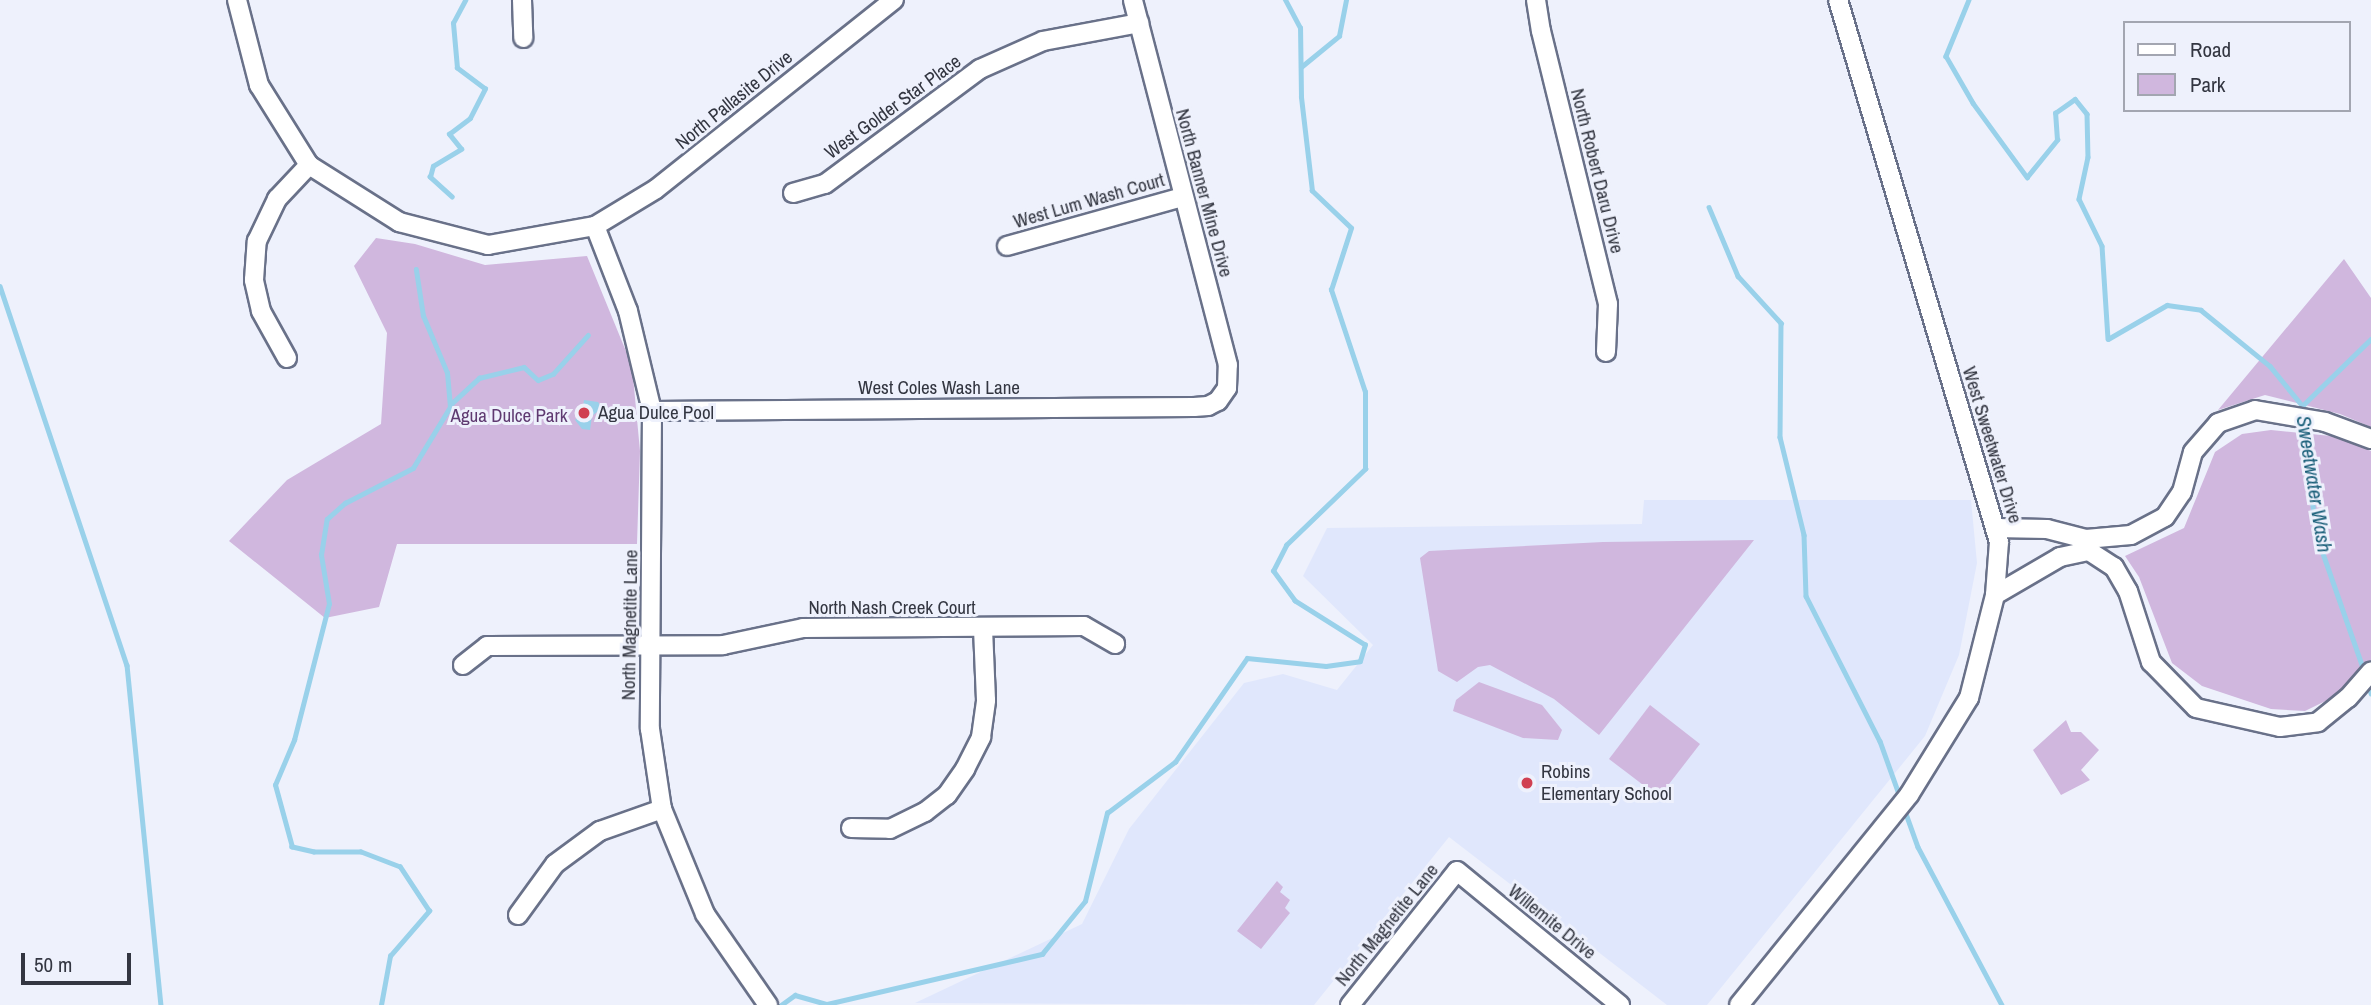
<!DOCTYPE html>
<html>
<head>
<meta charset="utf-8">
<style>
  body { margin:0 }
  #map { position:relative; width:2371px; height:1005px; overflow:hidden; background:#eef1fc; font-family:"Archivo Narrow",sans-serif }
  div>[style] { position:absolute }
  .built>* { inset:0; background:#e0e7fc }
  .green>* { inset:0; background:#d0b7de }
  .water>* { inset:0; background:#99d1ea }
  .stream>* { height:4.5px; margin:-2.25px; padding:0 2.25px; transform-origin:2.25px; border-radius:2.25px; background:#99d1ea }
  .roads { filter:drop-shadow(2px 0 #697189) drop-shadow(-2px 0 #697189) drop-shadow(0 2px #697189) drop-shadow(0 -2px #697189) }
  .minor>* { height:18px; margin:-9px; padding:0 9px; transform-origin:9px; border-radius:9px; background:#fff }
  .dots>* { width:19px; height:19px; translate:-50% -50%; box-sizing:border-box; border:4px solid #eef1fc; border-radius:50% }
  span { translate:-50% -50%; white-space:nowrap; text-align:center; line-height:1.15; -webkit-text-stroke:6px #eef1fc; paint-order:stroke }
  .street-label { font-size:19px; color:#333641 }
  .poi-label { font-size:19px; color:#333641 }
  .left { translate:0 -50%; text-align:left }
  .park-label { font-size:19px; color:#5f3a71 }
  .water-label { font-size:21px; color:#1a5f79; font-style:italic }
  .legend { position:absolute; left:2123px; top:21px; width:228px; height:91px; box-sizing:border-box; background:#eef1fc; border:2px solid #a3a6b1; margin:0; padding:9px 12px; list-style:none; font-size:21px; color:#333641 }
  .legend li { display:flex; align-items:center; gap:14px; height:35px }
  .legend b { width:35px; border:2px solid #a3a6b1 }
  .scale { position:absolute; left:21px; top:953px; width:110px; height:32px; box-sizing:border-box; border:4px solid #333641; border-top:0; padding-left:9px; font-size:21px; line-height:24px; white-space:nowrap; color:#333641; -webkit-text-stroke:5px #eef1fc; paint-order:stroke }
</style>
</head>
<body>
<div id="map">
  <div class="built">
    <i style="clip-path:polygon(1644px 500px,1971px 500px,1977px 563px,1959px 655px,1925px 736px,1707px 1005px,1667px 1005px,1449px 837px,1314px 1005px,915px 1003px,1082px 924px,1129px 829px,1244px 683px,1283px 674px,1337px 690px,1373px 645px,1303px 576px,1327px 528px,1642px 524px)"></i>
  </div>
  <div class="green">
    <i style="clip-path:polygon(376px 238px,415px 244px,485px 265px,587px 256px,632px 366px,640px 451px,637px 544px,397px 544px,379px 607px,325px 618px,229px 541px,287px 480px,381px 424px,387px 333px,354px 266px)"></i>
    <i style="clip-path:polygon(2344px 259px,2371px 298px,2371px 427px,2340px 414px,2265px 395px,2218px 410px)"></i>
    <i style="clip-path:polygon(2271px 430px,2341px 437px,2371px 451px,2371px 660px,2344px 692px,2305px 711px,2271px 709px,2202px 686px,2172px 663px,2139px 577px,2125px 556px,2184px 528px,2215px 452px,2242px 434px)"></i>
    <i style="clip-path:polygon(1754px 540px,1599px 735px,1554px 699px,1490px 665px,1478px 667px,1457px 682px,1438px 671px,1420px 558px,1429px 551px,1603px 542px)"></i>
    <i style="clip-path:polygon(1479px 682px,1542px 705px,1562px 730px,1558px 740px,1523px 738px,1453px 711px,1456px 700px)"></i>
    <i style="clip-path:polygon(1650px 705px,1700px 744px,1659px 797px,1609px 759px)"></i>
    <i style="clip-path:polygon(2066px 720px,2071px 732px,2081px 732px,2099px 750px,2081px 770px,2090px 780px,2061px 795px,2033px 750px)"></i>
    <i style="clip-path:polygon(1277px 881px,1283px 887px,1280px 892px,1290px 900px,1285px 908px,1290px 913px,1261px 949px,1237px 931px)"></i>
  </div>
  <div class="water">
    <i style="clip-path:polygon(584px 400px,598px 402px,602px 408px,592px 416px,590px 430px,582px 429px,575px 420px,582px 414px)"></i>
  </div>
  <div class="stream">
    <i style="left:1969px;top:0;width:61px;rotate:112.3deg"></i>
    <i style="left:1946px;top:56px;width:54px;rotate:60.1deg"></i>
    <i style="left:1973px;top:103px;width:92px;rotate:53.9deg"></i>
    <i style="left:2027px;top:177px;width:48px;rotate:-51deg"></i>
    <i style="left:2057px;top:140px;width:27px;rotate:-94deg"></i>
    <i style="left:2055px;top:113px;width:24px;rotate:-35deg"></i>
    <i style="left:2075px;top:99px;width:19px;rotate:51deg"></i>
    <i style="left:2087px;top:114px;width:43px;rotate:88.7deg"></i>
    <i style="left:2088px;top:157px;width:43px;rotate:102.1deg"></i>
    <i style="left:2079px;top:199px;width:52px;rotate:63.9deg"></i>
    <i style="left:2102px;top:246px;width:93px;rotate:86.3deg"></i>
    <i style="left:2108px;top:339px;width:68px;rotate:-30deg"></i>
    <i style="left:2167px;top:305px;width:34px;rotate:8deg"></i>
    <i style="left:2201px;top:310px;width:89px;rotate:39.1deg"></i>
    <i style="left:2270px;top:366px;width:49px;rotate:50.8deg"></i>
    <i style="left:1301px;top:67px;width:49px;rotate:-39.2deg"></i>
    <i style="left:1339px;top:36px;width:37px;rotate:-79deg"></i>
    <i style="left:452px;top:197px;width:30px;rotate:-138deg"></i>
    <i style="left:430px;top:177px;width:11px;rotate:-75deg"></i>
    <i style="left:433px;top:166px;width:33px;rotate:-31deg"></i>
    <i style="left:461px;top:149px;width:19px;rotate:-129deg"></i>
    <i style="left:449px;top:134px;width:26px;rotate:-37deg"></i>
    <i style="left:470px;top:118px;width:33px;rotate:-63deg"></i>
    <i style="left:485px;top:89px;width:35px;rotate:-143deg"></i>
    <i style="left:457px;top:68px;width:45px;rotate:-95.1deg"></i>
    <i style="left:453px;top:23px;width:26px;rotate:-62deg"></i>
    <i style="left:1709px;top:207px;width:75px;rotate:67.2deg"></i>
    <i style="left:1738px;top:276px;width:64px;rotate:47.5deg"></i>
    <i style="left:1781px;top:323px;width:114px;rotate:90.5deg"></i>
    <i style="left:1780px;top:437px;width:101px;rotate:76.2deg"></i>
    <i style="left:1804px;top:535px;width:61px;rotate:88.1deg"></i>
    <i style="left:1806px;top:596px;width:163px;rotate:63deg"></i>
    <i style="left:1880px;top:741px;width:59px;rotate:70.3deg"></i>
    <i style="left:0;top:286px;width:400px;rotate:71.5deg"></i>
    <i style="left:127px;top:665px;width:342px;rotate:84.3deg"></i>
    <i style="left:450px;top:405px;width:40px;rotate:-43deg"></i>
    <i style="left:479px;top:378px;width:46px;rotate:-13.7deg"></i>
    <i style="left:524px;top:367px;width:19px;rotate:43deg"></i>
    <i style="left:538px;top:380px;width:16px;rotate:-22deg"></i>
    <i style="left:553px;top:374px;width:52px;rotate:-48.1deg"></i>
    <i style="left:2302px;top:406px;width:96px;rotate:-44.2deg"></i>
    <i style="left:2304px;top:421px;width:38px;rotate:87deg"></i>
    <i style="left:2306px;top:459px;width:81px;rotate:81.5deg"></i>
    <i style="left:2318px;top:539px;width:142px;rotate:70.7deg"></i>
    <i style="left:2367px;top:682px;width:12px;rotate:70deg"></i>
    <i style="left:1904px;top:808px;width:41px;rotate:70.3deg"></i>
    <i style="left:1918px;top:847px;width:179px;rotate:62deg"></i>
    <i style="left:381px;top:1005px;width:50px;rotate:-79.6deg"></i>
    <i style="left:390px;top:956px;width:60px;rotate:-49.1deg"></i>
    <i style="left:429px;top:911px;width:53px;rotate:-123.4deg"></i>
    <i style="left:400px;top:867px;width:42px;rotate:-159deg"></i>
    <i style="left:361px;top:852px;width:47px;rotate:180deg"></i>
    <i style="left:314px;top:852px;width:23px;rotate:-167deg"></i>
    <i style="left:292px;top:847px;width:64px;rotate:-105.3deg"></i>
    <i style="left:275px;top:785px;width:49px;rotate:-67.1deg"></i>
    <i style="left:294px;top:740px;width:140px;rotate:-75.6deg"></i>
    <i style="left:329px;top:604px;width:50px;rotate:-99.3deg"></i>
    <i style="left:321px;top:555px;width:36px;rotate:-81deg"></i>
    <i style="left:327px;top:519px;width:24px;rotate:-42deg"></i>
    <i style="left:345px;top:503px;width:76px;rotate:-27.2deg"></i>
    <i style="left:413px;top:468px;width:71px;rotate:-58.8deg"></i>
    <i style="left:450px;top:407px;width:34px;rotate:-95deg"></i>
    <i style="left:447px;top:373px;width:62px;rotate:-112.8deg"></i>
    <i style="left:423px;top:316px;width:47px;rotate:-98.7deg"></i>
    <i style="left:781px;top:1005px;width:17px;rotate:-36deg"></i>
    <i style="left:795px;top:995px;width:33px;rotate:16deg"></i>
    <i style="left:827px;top:1004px;width:221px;rotate:-13.1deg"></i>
    <i style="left:1042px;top:954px;width:68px;rotate:-50.9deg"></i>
    <i style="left:1085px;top:901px;width:91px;rotate:-76deg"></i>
    <i style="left:1107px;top:813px;width:85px;rotate:-36.9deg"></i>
    <i style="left:1175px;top:762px;width:126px;rotate:-55.3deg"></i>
    <i style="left:1247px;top:658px;width:79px;rotate:5.8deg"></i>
    <i style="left:1326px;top:666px;width:34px;rotate:-8deg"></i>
    <i style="left:1360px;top:661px;width:17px;rotate:-73deg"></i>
    <i style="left:1365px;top:645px;width:83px;rotate:-147.8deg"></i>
    <i style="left:1295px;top:601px;width:37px;rotate:-126deg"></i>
    <i style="left:1273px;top:571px;width:29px;rotate:-63deg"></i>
    <i style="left:1286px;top:545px;width:110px;rotate:-43.9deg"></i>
    <i style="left:1365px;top:469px;width:77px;rotate:-90deg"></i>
    <i style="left:1365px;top:392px;width:108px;rotate:-108.4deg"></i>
    <i style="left:1331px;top:290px;width:65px;rotate:-72.1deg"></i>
    <i style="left:1351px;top:228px;width:54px;rotate:-136.5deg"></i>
    <i style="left:1312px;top:191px;width:95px;rotate:-96.7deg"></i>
    <i style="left:1301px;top:97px;width:69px;rotate:-90.8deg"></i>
    <i style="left:1300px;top:28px;width:32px;rotate:-118deg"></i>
  </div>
  <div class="roads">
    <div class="minor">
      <i style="left:237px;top:0;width:88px;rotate:75.5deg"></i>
      <i style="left:259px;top:85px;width:94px;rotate:58deg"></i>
      <i style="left:309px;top:165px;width:107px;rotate:32.3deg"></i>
      <i style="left:399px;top:222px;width:92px;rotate:14.5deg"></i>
      <i style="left:488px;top:245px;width:109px;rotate:-10.1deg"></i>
      <i style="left:595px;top:226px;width:71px;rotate:-31.2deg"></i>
      <i style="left:656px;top:189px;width:304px;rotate:-38.5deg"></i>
      <i style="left:522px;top:0;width:38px;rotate:88deg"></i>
      <i style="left:1536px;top:0;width:31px;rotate:81deg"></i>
      <i style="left:1541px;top:31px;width:281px;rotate:76.2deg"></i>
      <i style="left:1608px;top:304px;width:48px;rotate:92.4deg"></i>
      <i style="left:793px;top:193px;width:33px;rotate:-16deg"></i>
      <i style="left:825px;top:184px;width:193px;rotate:-36.6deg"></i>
      <i style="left:980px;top:69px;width:69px;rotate:-24deg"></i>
      <i style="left:1043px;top:41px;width:98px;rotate:-10.6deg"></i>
      <i style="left:595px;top:226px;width:91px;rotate:68.8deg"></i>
      <i style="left:628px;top:311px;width:103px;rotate:76.5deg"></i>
      <i style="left:652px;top:411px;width:318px;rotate:90.4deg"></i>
      <i style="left:650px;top:729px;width:81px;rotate:81.5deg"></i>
      <i style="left:662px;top:809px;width:113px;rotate:67.7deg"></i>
      <i style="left:705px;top:914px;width:111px;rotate:55.3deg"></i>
      <i style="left:1007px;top:246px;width:182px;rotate:-15.6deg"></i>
      <i style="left:287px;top:358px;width:54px;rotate:-119deg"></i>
      <i style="left:261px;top:311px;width:32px;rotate:-103deg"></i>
      <i style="left:254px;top:280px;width:39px;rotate:-86deg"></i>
      <i style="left:257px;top:241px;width:47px;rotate:-64.5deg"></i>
      <i style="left:277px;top:199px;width:47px;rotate:-46.7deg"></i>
      <i style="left:652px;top:411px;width:542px;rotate:-0.42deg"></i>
      <i style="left:1194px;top:407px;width:14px;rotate:-4deg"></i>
      <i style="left:1208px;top:406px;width:11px;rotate:-27deg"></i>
      <i style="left:1218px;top:401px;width:16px;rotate:-55deg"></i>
      <i style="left:1227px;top:388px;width:23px;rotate:-88deg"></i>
      <i style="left:1228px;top:365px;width:377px;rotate:-104.6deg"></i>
      <i style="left:1995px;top:528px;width:52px;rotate:1.1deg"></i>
      <i style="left:2047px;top:529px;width:40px;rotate:14.4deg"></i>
      <i style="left:2086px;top:539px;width:45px;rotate:-5.1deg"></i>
      <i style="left:2131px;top:535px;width:38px;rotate:-28deg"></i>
      <i style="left:2165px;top:517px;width:30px;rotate:-56deg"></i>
      <i style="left:2182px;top:492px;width:41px;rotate:-74.6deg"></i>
      <i style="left:2193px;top:452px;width:38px;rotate:-49deg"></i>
      <i style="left:2218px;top:423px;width:39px;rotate:-19deg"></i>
      <i style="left:2255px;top:410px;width:71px;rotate:9.7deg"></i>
      <i style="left:2325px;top:422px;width:49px;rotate:20.3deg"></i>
      <i style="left:1995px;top:595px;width:75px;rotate:-30.3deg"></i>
      <i style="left:2060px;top:557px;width:30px;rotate:-12deg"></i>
      <i style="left:2089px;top:551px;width:30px;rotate:33deg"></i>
      <i style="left:2114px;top:567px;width:28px;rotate:60deg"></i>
      <i style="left:2128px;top:591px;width:75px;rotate:72.1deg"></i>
      <i style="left:2151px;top:662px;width:64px;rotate:45.6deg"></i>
      <i style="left:2196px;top:708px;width:86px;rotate:12.7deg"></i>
      <i style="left:2280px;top:727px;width:38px;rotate:-7deg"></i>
      <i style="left:2318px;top:722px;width:38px;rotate:-39deg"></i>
      <i style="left:2348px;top:698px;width:35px;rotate:-49deg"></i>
      <i style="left:463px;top:665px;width:31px;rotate:-38deg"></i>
      <i style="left:487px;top:646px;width:236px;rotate:-0.2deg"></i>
      <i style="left:723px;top:645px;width:82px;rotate:-12deg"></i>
      <i style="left:803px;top:628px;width:281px;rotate:-0.4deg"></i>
      <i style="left:1084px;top:626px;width:36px;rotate:30deg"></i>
      <i style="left:851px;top:828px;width:39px;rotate:1deg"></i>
      <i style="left:890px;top:829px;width:39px;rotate:-26deg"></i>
      <i style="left:925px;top:812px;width:28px;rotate:-38deg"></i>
      <i style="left:947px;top:795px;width:32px;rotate:-55deg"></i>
      <i style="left:965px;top:769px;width:36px;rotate:-63deg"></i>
      <i style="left:981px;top:737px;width:37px;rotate:-82deg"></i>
      <i style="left:986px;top:700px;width:71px;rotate:-92.4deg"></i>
      <i style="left:518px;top:915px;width:63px;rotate:-54deg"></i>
      <i style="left:555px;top:864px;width:56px;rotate:-36.3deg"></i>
      <i style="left:600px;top:831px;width:66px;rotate:-19.5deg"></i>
      <i style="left:1350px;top:1005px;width:171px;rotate:-51.4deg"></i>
      <i style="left:1457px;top:871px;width:211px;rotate:39.4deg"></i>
      <i style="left:1739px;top:1005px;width:270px;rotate:-51deg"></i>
      <i style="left:1909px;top:795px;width:114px;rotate:-58.3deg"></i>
      <i style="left:1969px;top:698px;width:106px;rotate:-75.8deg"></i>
      <i style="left:1995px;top:595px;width:53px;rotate:-85.7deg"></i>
      <i style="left:1999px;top:542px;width:565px;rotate:-106.54deg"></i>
    </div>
  </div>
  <div class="dots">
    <i style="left:584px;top:413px;background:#d04052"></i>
    <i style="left:1527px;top:783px;background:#d04052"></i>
  </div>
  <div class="street-label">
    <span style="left:734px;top:100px;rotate:-39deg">North Pallasite Drive</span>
    <span style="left:893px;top:107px;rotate:-36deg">West Golder Star Place</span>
    <span style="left:1597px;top:171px;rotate:76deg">North Robert Daru Drive</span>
    <span style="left:1204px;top:193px;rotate:75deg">North Banner Mine Drive</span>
    <span style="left:1089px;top:201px;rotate:-16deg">West Lum Wash Court</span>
    <span style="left:939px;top:388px">West Coles Wash Lane</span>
    <span style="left:1992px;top:445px;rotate:73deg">West Sweetwater Drive</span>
    <span style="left:892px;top:608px">North Nash Creek Court</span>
    <span style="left:630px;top:625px;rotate:-89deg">North Magnetite Lane</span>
    <span style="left:1552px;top:922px;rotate:39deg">Willemite Drive</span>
    <span style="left:1387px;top:925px;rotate:-51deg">North Magnetite Lane</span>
  </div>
  <div class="poi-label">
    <span class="left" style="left:598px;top:413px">Agua Dulce Pool</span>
    <span class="left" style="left:1541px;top:783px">Robins<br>Elementary School</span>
  </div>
  <div class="park-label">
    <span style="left:509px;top:416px">Agua Dulce Park</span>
  </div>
  <div class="water-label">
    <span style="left:2314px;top:484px;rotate:81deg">Sweetwater Wash</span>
  </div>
  <ul class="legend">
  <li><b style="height:9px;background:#fff"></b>Road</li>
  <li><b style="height:19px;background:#d0b7de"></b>Park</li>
  </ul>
  <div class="scale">50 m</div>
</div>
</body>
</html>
